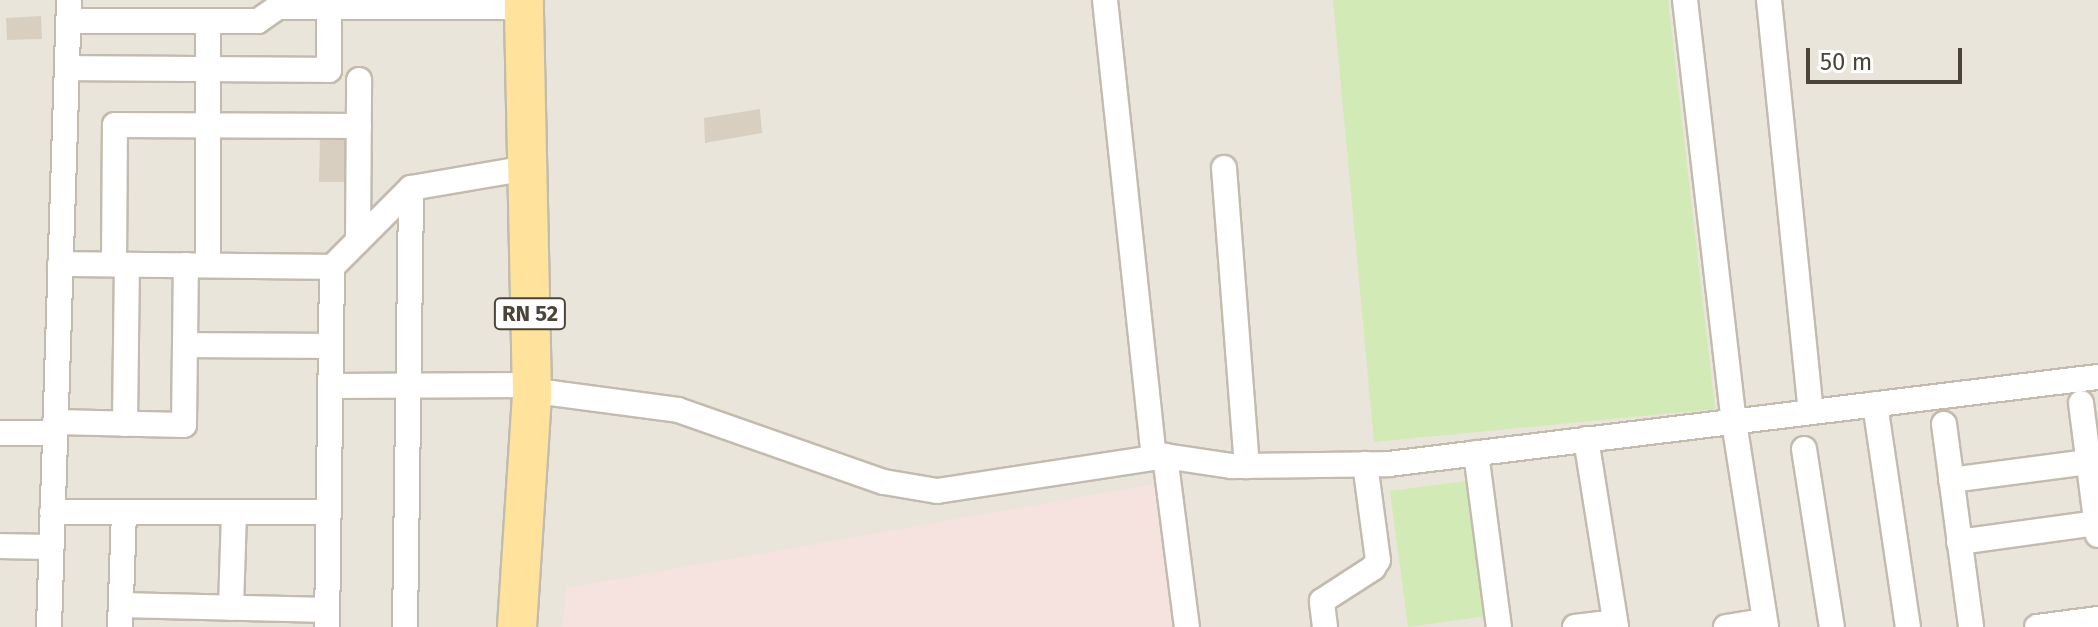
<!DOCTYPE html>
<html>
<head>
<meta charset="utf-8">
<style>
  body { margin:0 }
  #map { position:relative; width:2098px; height:627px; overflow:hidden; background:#f6f3ec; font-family:"Fira Sans",sans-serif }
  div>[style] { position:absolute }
  .residential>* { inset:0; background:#eae5da }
  .medical>* { inset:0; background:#f6e3e0 }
  .green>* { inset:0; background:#d2eab5 }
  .building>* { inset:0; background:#d8cfc1 }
  .roads { filter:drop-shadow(2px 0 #c2bbae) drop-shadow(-2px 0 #c2bbae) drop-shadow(0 2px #c2bbae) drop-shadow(0 -2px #c2bbae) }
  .street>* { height:24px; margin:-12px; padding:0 12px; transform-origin:12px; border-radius:12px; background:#fff }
  .primary>* { height:38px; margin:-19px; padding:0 19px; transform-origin:19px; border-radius:19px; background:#ffe39c }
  span { translate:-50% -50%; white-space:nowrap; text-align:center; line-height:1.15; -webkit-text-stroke:6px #fff; paint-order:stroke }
  .shield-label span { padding:2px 6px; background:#fff; border:2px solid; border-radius:6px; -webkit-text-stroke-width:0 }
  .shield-label { font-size:22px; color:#4b4439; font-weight:700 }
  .scale { position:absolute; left:1806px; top:48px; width:156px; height:36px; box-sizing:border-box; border:4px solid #4b4439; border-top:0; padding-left:10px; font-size:24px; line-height:28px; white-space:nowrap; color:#4b4439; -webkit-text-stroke:6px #fff; paint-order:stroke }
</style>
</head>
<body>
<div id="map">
  <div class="residential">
    <i style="clip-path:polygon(0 0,2098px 0,2098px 627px,0 627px)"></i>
  </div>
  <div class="medical">
    <i style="clip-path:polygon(1160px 483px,1178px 627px,562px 627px,567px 588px)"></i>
  </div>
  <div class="green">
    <i style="clip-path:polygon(1333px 0,1668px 0,1715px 409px,1374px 442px)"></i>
    <i style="clip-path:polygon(1467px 481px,1485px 616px,1408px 627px,1390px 491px)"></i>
  </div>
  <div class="building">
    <i style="clip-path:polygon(41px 16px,42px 39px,7px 40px,6px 18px)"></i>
    <i style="clip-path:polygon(760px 109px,762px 133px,705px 143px,704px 118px)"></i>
    <i style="clip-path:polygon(320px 134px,349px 134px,349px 182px,319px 182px)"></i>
  </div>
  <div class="roads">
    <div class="street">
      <i style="left:1105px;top:0;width:460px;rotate:83.9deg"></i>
      <i style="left:1685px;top:0;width:425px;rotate:83.4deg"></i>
      <i style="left:1734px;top:422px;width:207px;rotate:81.1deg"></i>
      <i style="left:1769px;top:0;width:414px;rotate:84.2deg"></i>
      <i style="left:68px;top:21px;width:190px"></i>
      <i style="left:258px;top:21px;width:24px;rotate:-35deg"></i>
      <i style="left:278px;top:7px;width:246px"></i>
      <i style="left:67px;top:68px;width:262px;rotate:0.4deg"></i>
      <i style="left:329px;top:70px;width:63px;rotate:-90deg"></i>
      <i style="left:1224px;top:168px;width:299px;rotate:85.6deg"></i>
      <i style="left:358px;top:241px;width:161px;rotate:-89.6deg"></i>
      <i style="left:60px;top:264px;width:272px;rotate:0.6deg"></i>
      <i style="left:114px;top:264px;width:139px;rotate:-89.6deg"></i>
      <i style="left:115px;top:125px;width:244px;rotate:0.2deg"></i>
      <i style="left:208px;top:265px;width:244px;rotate:-90deg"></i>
      <i style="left:185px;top:345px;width:146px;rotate:0.4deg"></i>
      <i style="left:330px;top:386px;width:202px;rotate:-0.3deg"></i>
      <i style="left:532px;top:394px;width:19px;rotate:-3deg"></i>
      <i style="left:551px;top:393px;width:128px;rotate:7.6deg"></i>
      <i style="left:678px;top:410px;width:218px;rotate:19.3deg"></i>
      <i style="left:884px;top:482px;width:54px;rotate:9.6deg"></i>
      <i style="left:937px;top:491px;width:231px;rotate:-8.7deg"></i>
      <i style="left:1165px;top:456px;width:68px;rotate:8.5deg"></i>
      <i style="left:1232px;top:466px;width:157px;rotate:-0.7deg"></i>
      <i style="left:1389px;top:464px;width:714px;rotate:-7deg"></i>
      <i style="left:2081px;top:403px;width:133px;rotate:82.7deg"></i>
      <i style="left:1875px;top:404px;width:225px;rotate:81.6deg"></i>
      <i style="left:55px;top:422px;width:129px;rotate:1.3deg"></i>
      <i style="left:184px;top:425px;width:160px;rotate:-89.3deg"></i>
      <i style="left:125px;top:424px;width:159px;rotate:-89.3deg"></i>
      <i style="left:1944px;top:424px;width:205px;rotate:82.4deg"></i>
      <i style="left:0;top:433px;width:55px"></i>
      <i style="left:1586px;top:439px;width:190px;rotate:80.9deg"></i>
      <i style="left:1804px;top:449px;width:180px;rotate:81.1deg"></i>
      <i style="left:1476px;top:453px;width:176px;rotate:82.5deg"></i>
      <i style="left:1165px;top:456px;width:172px;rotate:82.7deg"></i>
      <i style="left:1951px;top:480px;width:138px;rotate:-7.5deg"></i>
      <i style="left:52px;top:512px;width:276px"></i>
      <i style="left:1959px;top:542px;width:138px;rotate:-7.9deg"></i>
      <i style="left:0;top:546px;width:51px;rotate:1.1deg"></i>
      <i style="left:121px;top:605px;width:206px;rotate:1.4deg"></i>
      <i style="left:231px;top:608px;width:96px;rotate:-88.2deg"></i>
      <i style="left:49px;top:627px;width:627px;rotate:-88.17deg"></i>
      <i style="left:120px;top:627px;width:115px;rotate:-88deg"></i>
      <i style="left:327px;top:627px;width:360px;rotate:-89.2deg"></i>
      <i style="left:332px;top:267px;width:112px;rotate:-45deg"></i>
      <i style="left:411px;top:188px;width:119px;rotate:-9.7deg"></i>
      <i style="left:405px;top:627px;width:439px;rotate:-89.2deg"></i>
      <i style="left:1325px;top:627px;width:26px;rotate:-97deg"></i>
      <i style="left:1322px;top:601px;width:61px;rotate:-32.9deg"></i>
      <i style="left:1373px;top:568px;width:9px;rotate:-58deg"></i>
      <i style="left:1378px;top:560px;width:97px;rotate:-97.7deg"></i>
      <i style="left:1575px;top:627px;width:40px;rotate:-7.1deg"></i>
      <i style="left:1726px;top:627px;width:39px;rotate:-9deg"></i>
      <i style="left:2037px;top:627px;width:62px;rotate:-7.5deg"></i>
    </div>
    <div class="primary">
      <i style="left:517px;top:627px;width:233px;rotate:-86.3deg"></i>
      <i style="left:532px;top:394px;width:394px;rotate:-91.2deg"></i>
    </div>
  </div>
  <div class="shield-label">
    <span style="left:530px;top:314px">RN 52</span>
  </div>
  <div class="scale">50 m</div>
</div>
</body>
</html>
